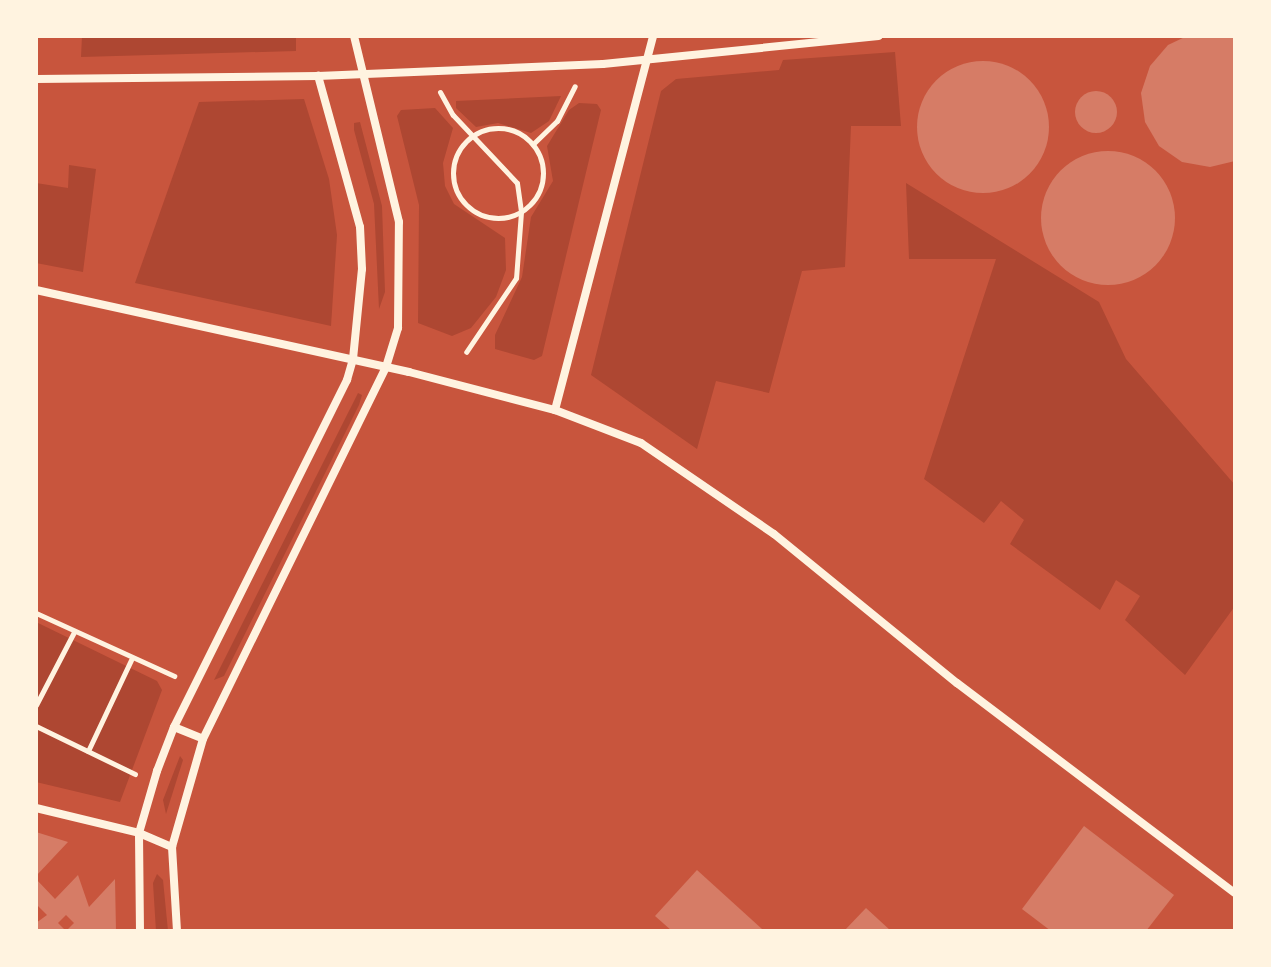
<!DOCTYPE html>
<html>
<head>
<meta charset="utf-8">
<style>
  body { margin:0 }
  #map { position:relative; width:1271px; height:967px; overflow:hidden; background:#c8553d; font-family:"Asap Condensed",sans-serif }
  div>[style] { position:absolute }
  .green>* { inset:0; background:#ae4732 }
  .building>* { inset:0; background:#d67c66 }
  .round { border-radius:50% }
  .path>* { height:5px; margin:-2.5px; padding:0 2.5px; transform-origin:2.5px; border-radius:2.5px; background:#fff3e0 }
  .path>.ring { margin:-2.5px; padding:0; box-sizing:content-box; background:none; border:5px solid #fff3e0; border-radius:50% }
  .minor>* { height:8px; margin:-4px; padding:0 4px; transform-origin:4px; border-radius:4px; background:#fff3e0 }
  span { translate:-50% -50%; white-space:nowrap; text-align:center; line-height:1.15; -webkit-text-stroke:6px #fff3e0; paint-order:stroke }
  .frame { position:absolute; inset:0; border:38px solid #fff3e0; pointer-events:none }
</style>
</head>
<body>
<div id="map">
  <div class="green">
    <i style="clip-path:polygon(82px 36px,296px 36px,296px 51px,81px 57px)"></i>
    <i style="clip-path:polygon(895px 52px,901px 126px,851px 126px,845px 267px,802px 271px,769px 393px,716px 381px,697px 449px,591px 375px,661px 91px,676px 79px,779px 70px,783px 60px)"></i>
    <i style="clip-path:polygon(561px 96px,549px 121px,531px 133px,498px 123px,476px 127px,456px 108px,456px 101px)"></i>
    <i style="clip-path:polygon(304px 99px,329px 179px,337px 235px,331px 326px,135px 283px,199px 102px)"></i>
    <i style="clip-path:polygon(579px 103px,597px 104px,601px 110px,542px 356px,534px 360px,495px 349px,495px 335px,522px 277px,531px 217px,553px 181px,547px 146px,569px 110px)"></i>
    <i style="clip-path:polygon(435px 108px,453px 128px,443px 163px,445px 186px,454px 204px,505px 238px,506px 270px,496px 297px,471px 328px,452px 336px,418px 323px,419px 205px,397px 116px,401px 110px)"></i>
    <i style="clip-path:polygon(360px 122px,382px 206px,385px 292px,379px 309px,374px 204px,354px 130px,354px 123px)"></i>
    <i style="clip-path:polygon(69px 165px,96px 169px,83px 272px,36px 263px,36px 183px,68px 188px)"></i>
    <i style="clip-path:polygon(906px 183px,1099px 302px,1126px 359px,1235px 485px,1235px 606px,1185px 675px,1125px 620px,1140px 596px,1116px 580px,1100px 610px,1010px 544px,1024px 520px,1001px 501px,984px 523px,924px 479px,996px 259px,909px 259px)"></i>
    <i style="clip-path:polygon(358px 393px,362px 395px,359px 405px,224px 676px,214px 680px)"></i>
    <i style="clip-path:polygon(36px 622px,157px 681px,162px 690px,120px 802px,36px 782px)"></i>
    <i style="clip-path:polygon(180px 756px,183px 760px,166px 814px,163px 800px)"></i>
    <i style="clip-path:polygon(157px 874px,163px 880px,168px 931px,156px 931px,153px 883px)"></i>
  </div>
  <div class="building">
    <i style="clip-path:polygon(1187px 36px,1235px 38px,1235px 161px,1210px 167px,1182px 162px,1159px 146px,1145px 122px,1141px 93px,1150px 66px,1168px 45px)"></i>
    <i class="round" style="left:917px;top:61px;width:132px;height:132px"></i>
    <i class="round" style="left:1075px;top:91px;width:42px;height:42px"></i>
    <i class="round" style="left:1041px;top:151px;width:134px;height:134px"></i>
    <i style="clip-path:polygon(1084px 826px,1174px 895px,1146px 931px,1051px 931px,1022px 909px)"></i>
    <i style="clip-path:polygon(36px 832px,68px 842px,36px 876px)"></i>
    <i style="clip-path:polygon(697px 870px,762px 929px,760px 931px,672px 931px,655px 916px)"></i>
    <i style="clip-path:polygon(evenodd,78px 875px,89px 907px,115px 879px,116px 931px,36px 931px,36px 923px,47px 915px,36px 904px,36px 879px,55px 899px,78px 875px,66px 915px,74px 923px,66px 931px,58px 923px,66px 915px)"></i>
    <i style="clip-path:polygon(866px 908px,891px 931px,844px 931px)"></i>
  </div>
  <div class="path">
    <i style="left:440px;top:92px;width:26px;rotate:61deg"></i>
    <i style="left:453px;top:115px;width:93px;rotate:46.7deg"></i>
    <i style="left:517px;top:183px;width:29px;rotate:82deg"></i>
    <i style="left:521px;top:212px;width:66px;rotate:94.3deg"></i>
    <i style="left:516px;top:278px;width:89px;rotate:124deg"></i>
    <i class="ring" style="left:453px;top:128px;width:85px;height:85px"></i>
    <i style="left:533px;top:144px;width:33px;rotate:-44deg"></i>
    <i style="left:557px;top:121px;width:39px;rotate:-63deg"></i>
    <i style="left:36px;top:613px;width:152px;rotate:24.5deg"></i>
    <i style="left:36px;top:705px;width:82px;rotate:-62.5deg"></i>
    <i style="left:36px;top:726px;width:110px;rotate:25.9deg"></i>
    <i style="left:88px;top:751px;width:101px;rotate:-64.7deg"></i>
  </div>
  <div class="minor">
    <i style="left:36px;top:79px;width:282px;rotate:-0.6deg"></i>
    <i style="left:318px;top:76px;width:285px;rotate:-2.4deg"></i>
    <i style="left:603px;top:64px;width:277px;rotate:-5.8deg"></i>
    <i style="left:36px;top:290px;width:382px;rotate:12.4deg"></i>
    <i style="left:409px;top:372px;width:151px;rotate:14.6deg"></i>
    <i style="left:555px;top:410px;width:92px;rotate:21deg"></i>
    <i style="left:641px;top:443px;width:161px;rotate:34.4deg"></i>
    <i style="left:774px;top:534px;width:236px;rotate:39.2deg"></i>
    <i style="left:957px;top:683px;width:348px;rotate:37.1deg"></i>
    <i style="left:555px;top:410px;width:387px;rotate:-75.3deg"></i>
    <i style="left:174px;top:727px;width:31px;rotate:22deg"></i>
    <i style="left:36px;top:808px;width:106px;rotate:13.6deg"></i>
    <i style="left:139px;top:833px;width:36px;rotate:23deg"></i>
    <i style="left:140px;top:931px;width:98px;rotate:-90.6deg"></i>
    <i style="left:139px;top:833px;width:65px;rotate:-73.8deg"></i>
    <i style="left:157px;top:771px;width:47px;rotate:-68.9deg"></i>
    <i style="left:174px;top:727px;width:388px;rotate:-63.5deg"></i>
    <i style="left:347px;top:380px;width:22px;rotate:-74deg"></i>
    <i style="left:353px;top:359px;width:90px;rotate:-84.3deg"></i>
    <i style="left:362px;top:269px;width:42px;rotate:-92.7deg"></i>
    <i style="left:360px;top:227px;width:157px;rotate:-105.5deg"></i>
    <i style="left:177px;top:931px;width:84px;rotate:-93.4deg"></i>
    <i style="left:172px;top:847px;width:112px;rotate:-74deg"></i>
    <i style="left:203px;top:739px;width:415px;rotate:-63.8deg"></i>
    <i style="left:386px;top:367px;width:41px;rotate:-72.9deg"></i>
    <i style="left:398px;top:328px;width:106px;rotate:-89.5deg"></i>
    <i style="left:399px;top:222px;width:191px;rotate:-103.6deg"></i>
  </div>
  <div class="frame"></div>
</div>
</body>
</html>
